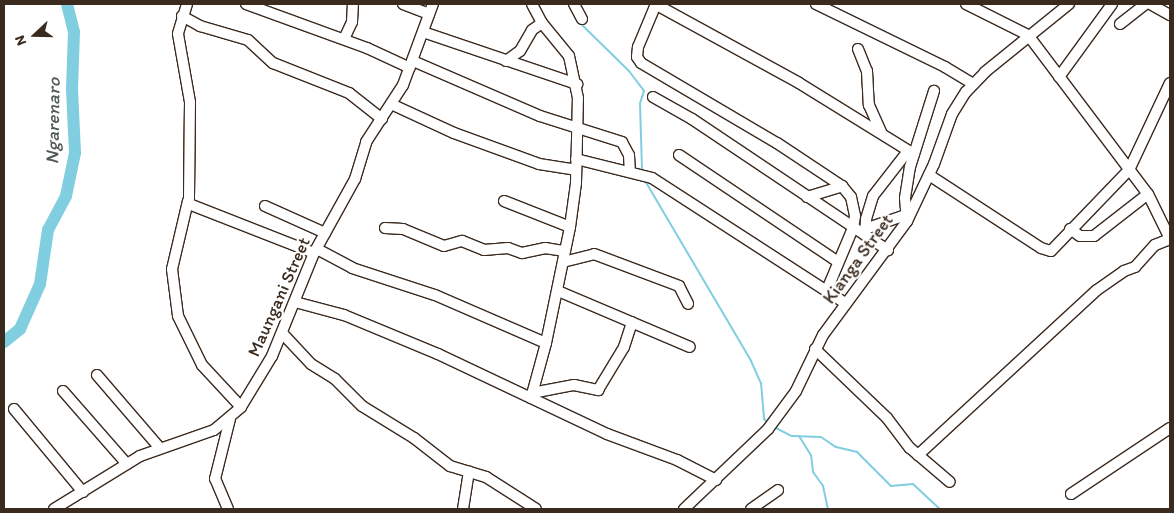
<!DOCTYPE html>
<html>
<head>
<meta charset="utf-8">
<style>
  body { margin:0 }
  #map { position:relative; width:1174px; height:513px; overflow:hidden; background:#fff; font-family:Itim,sans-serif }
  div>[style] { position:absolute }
  .stream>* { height:2px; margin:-1px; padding:0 1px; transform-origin:1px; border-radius:1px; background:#80cedf }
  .river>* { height:12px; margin:-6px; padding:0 6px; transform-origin:6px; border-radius:6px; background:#80cedf }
  .roads { filter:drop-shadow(1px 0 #3b2a1e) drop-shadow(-1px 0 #3b2a1e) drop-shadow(0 1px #3b2a1e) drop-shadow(0 -1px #3b2a1e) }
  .minor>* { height:10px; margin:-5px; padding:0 5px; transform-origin:5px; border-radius:5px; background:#fff }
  span { translate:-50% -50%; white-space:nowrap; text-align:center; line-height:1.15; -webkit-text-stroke:4.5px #fff; paint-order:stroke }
  .street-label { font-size:18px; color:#3b2a1e }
  .water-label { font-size:19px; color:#505b58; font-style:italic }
  .frame { position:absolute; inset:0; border:5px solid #3b2a1e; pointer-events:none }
  .north { position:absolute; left:10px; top:10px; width:50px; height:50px; -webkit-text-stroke:4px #fff; paint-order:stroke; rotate:249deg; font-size:14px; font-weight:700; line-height:20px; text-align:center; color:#3b2a1e }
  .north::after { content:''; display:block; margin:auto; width:18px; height:22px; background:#3b2a1e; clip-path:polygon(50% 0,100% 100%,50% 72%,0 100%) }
</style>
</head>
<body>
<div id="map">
  <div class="stream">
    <i style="left:579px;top:22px;width:70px;rotate:44.4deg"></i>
    <i style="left:629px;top:71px;width:25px;rotate:53deg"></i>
    <i style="left:644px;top:91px;width:13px;rotate:108deg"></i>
    <i style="left:640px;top:103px;width:69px;rotate:88.3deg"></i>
    <i style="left:644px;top:179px;width:211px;rotate:59.5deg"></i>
    <i style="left:751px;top:361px;width:24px;rotate:66deg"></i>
    <i style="left:761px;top:383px;width:36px;rotate:85deg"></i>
    <i style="left:764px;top:419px;width:6px;rotate:45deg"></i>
    <i style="left:774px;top:427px;width:20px;rotate:27deg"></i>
    <i style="left:792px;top:436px;width:29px;rotate:2deg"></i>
    <i style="left:821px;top:437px;width:18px;rotate:34deg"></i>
    <i style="left:836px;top:447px;width:22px;rotate:13deg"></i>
    <i style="left:857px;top:452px;width:48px;rotate:45deg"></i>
    <i style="left:891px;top:486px;width:22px;rotate:-5deg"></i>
    <i style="left:913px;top:484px;width:37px;rotate:43deg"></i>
    <i style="left:799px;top:436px;width:22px;rotate:58deg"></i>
    <i style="left:811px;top:455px;width:17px;rotate:83deg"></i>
    <i style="left:813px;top:472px;width:17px;rotate:54deg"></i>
    <i style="left:823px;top:486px;width:24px;rotate:78deg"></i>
  </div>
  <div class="river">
    <i style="left:4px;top:342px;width:21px;rotate:-39deg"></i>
    <i style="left:20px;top:329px;width:49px;rotate:-66deg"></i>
    <i style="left:40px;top:284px;width:55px;rotate:-81.6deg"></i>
    <i style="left:48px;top:230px;width:38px;rotate:-62deg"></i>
    <i style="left:66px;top:196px;width:44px;rotate:-78.2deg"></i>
    <i style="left:75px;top:153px;width:64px;rotate:-92.7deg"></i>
    <i style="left:72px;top:89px;width:57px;rotate:-88deg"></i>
    <i style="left:74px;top:32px;width:29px;rotate:-104deg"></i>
  </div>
  <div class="roads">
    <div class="minor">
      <i style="left:187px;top:4px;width:31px;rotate:107deg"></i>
      <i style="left:178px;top:34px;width:69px;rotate:80deg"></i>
      <i style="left:190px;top:102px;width:102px;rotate:90.6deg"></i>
      <i style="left:189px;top:204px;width:134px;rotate:21.4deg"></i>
      <i style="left:246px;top:4px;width:129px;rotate:20deg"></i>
      <i style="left:367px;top:48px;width:47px;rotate:24.9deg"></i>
      <i style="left:403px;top:4px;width:28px;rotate:21deg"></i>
      <i style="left:574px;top:4px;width:17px;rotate:62deg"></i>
      <i style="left:655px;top:4px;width:164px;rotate:28.7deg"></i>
      <i style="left:799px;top:83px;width:135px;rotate:31.7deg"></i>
      <i style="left:656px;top:4px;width:47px;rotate:112.7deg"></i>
      <i style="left:638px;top:47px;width:10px;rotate:96deg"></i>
      <i style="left:637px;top:57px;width:7px;rotate:56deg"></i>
      <i style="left:641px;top:63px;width:158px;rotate:30.5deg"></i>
      <i style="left:777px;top:143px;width:78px;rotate:33.5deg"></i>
      <i style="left:842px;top:186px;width:14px;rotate:51deg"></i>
      <i style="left:851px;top:197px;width:19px;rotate:78deg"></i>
      <i style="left:855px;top:216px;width:12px;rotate:99deg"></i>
      <i style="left:853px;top:228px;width:67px;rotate:112.8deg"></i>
      <i style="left:816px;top:4px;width:144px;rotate:26deg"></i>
      <i style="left:945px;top:67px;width:33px;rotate:31deg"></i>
      <i style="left:966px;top:4px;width:69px;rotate:26.6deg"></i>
      <i style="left:1028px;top:35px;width:199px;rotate:53deg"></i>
      <i style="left:1148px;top:194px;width:50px;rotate:63.9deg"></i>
      <i style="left:1150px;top:4px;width:23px;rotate:29deg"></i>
      <i style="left:182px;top:16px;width:21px;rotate:29deg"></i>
      <i style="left:200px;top:26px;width:50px;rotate:16.3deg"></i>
      <i style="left:248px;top:40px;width:34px;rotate:43deg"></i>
      <i style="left:273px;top:63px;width:82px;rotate:21.5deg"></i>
      <i style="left:349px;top:93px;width:42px;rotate:38.2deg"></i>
      <i style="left:1120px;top:24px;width:33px;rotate:-38deg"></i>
      <i style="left:423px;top:32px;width:163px;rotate:18.7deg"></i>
      <i style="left:344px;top:39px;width:19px;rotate:-65deg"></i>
      <i style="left:352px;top:22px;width:18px;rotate:-87deg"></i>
      <i style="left:858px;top:49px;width:24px;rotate:68deg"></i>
      <i style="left:867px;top:71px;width:34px;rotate:87deg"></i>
      <i style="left:869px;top:105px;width:30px;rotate:66deg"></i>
      <i style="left:413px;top:61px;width:138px;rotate:23.4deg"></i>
      <i style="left:540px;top:116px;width:86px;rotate:17.6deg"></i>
      <i style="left:622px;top:142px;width:15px;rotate:62deg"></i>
      <i style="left:629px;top:155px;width:17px;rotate:87deg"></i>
      <i style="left:506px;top:61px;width:17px;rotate:-36deg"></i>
      <i style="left:520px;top:51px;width:24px;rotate:-60deg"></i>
      <i style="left:532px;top:30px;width:12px;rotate:-35deg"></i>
      <i style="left:1059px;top:77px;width:90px;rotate:-54deg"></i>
      <i style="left:653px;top:97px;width:45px;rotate:29.4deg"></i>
      <i style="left:692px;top:119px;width:236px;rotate:33.8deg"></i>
      <i style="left:391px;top:104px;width:69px;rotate:24.7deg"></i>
      <i style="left:454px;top:133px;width:90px;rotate:20deg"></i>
      <i style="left:539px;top:164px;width:37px;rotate:9deg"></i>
      <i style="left:679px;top:155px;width:192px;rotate:33.9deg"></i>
      <i style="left:576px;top:159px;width:78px;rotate:14deg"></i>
      <i style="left:652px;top:178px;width:230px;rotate:32.9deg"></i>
      <i style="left:929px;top:175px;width:134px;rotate:33.1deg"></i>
      <i style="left:1041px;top:248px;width:10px;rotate:17deg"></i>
      <i style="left:1051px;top:251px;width:112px;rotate:-46.1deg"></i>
      <i style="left:1129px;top:170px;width:96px;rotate:-64.8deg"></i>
      <i style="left:807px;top:197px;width:37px;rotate:-17deg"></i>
      <i style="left:188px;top:201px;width:70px;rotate:103.2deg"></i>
      <i style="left:172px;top:269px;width:47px;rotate:82.7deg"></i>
      <i style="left:178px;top:316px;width:55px;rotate:63.9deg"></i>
      <i style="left:202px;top:365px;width:57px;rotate:47.1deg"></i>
      <i style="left:504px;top:201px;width:71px;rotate:21.5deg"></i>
      <i style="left:265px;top:206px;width:66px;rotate:24.2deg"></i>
      <i style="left:907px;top:221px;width:23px;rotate:-95deg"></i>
      <i style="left:905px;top:198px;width:31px;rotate:-81deg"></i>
      <i style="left:910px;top:167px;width:80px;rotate:-72.5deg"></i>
      <i style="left:385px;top:228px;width:18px;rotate:3deg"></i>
      <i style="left:403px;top:229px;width:44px;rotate:22.5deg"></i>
      <i style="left:444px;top:246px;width:19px;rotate:-16deg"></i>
      <i style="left:462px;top:241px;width:24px;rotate:22deg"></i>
      <i style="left:484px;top:250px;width:24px;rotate:-5deg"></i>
      <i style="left:508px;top:248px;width:15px;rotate:20deg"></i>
      <i style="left:522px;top:253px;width:24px;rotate:-12deg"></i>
      <i style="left:545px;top:248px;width:20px;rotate:9deg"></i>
      <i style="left:865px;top:229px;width:43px;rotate:-18.9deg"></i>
      <i style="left:1070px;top:229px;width:12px;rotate:35deg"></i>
      <i style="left:1080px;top:236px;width:14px"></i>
      <i style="left:1094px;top:236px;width:68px;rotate:-37.9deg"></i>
      <i style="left:865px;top:235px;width:16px;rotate:-86deg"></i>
      <i style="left:866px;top:219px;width:24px;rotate:-73deg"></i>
      <i style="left:873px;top:196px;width:57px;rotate:-52.1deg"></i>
      <i style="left:317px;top:249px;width:40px;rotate:28deg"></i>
      <i style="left:352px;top:268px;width:87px;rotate:18deg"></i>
      <i style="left:435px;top:295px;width:121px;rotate:23.4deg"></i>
      <i style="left:563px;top:262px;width:32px;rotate:-14deg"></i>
      <i style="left:594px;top:254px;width:91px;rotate:20.6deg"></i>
      <i style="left:679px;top:286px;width:20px;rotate:63deg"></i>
      <i style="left:558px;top:291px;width:143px;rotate:23deg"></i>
      <i style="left:295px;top:302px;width:51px;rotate:14.9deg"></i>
      <i style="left:344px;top:315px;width:102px;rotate:22.5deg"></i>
      <i style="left:438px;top:354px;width:187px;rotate:25.3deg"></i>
      <i style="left:607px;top:434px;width:75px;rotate:20.4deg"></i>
      <i style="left:677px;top:460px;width:44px;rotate:27.1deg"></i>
      <i style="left:282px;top:333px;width:42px;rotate:46.9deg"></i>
      <i style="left:311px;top:364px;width:28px;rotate:32deg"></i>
      <i style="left:335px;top:379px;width:38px;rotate:45deg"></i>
      <i style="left:362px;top:406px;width:61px;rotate:31.6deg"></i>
      <i style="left:414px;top:438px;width:46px;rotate:37.9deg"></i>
      <i style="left:450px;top:466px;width:38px;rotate:17deg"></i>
      <i style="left:486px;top:477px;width:59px;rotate:32.6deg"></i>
      <i style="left:815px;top:349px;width:100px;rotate:43.8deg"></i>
      <i style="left:887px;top:418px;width:38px;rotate:53deg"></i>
      <i style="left:910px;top:448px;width:52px;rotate:40.4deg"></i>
      <i style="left:97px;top:375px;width:95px;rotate:49.3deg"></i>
      <i style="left:63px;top:391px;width:97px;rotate:48.8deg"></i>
      <i style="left:532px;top:393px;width:43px;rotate:-10.8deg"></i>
      <i style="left:574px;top:385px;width:25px;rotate:12deg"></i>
      <i style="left:598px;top:390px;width:50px;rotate:-58.8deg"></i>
      <i style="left:624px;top:347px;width:26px;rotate:-72deg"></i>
      <i style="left:531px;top:398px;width:57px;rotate:-74.7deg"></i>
      <i style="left:546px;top:343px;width:118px;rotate:-78.3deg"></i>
      <i style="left:570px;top:227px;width:44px;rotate:-82.2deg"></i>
      <i style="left:576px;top:183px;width:85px;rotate:-88.7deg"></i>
      <i style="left:578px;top:98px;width:43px;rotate:-102.1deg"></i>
      <i style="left:569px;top:56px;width:43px;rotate:-129.3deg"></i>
      <i style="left:542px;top:23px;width:21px;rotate:-118deg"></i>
      <i style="left:14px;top:409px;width:108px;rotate:50.3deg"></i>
      <i style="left:918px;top:455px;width:243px;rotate:-42.7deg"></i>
      <i style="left:1097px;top:290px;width:33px;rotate:-35deg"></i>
      <i style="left:1124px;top:271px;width:12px;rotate:-20deg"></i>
      <i style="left:1135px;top:267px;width:30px;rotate:-48deg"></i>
      <i style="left:1155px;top:245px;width:16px;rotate:-22deg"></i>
      <i style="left:1071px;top:494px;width:119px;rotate:-33.7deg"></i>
      <i style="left:54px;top:509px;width:101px;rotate:-31.6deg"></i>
      <i style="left:140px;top:456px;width:78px;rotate:-19.4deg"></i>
      <i style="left:214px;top:430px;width:35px;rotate:-40deg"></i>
      <i style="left:241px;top:407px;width:60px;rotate:-58.7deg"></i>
      <i style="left:272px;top:356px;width:111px;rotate:-67.8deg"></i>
      <i style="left:314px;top:253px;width:85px;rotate:-61deg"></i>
      <i style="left:355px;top:179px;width:39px;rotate:-73deg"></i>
      <i style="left:366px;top:142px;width:68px;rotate:-57deg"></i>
      <i style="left:403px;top:85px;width:86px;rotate:-69.7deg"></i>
      <i style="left:228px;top:509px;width:33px;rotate:-113deg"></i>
      <i style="left:215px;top:479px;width:62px;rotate:-76deg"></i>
      <i style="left:463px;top:509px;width:38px;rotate:-81deg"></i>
      <i style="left:684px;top:509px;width:116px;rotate:-43.6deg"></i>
      <i style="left:768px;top:429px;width:47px;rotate:-53.6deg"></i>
      <i style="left:796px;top:391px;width:62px;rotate:-64.3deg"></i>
      <i style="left:823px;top:335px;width:142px;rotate:-53.6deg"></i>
      <i style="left:907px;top:221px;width:63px;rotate:-64.7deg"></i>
      <i style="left:934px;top:164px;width:53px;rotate:-70.2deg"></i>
      <i style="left:952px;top:114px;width:26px;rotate:-58deg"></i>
      <i style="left:966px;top:92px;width:28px;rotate:-46deg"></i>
      <i style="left:985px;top:72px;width:108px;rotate:-39deg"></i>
      <i style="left:751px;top:509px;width:33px;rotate:-35deg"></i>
    </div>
  </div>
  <div class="street-label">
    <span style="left:858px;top:259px;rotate:-54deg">Kianga Street</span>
    <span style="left:279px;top:297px;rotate:-66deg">Maungani Street</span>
  </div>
  <div class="water-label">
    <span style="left:53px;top:121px;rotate:-89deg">Ngarenaro</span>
  </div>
  <div class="frame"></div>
  <div class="north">N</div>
</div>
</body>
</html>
